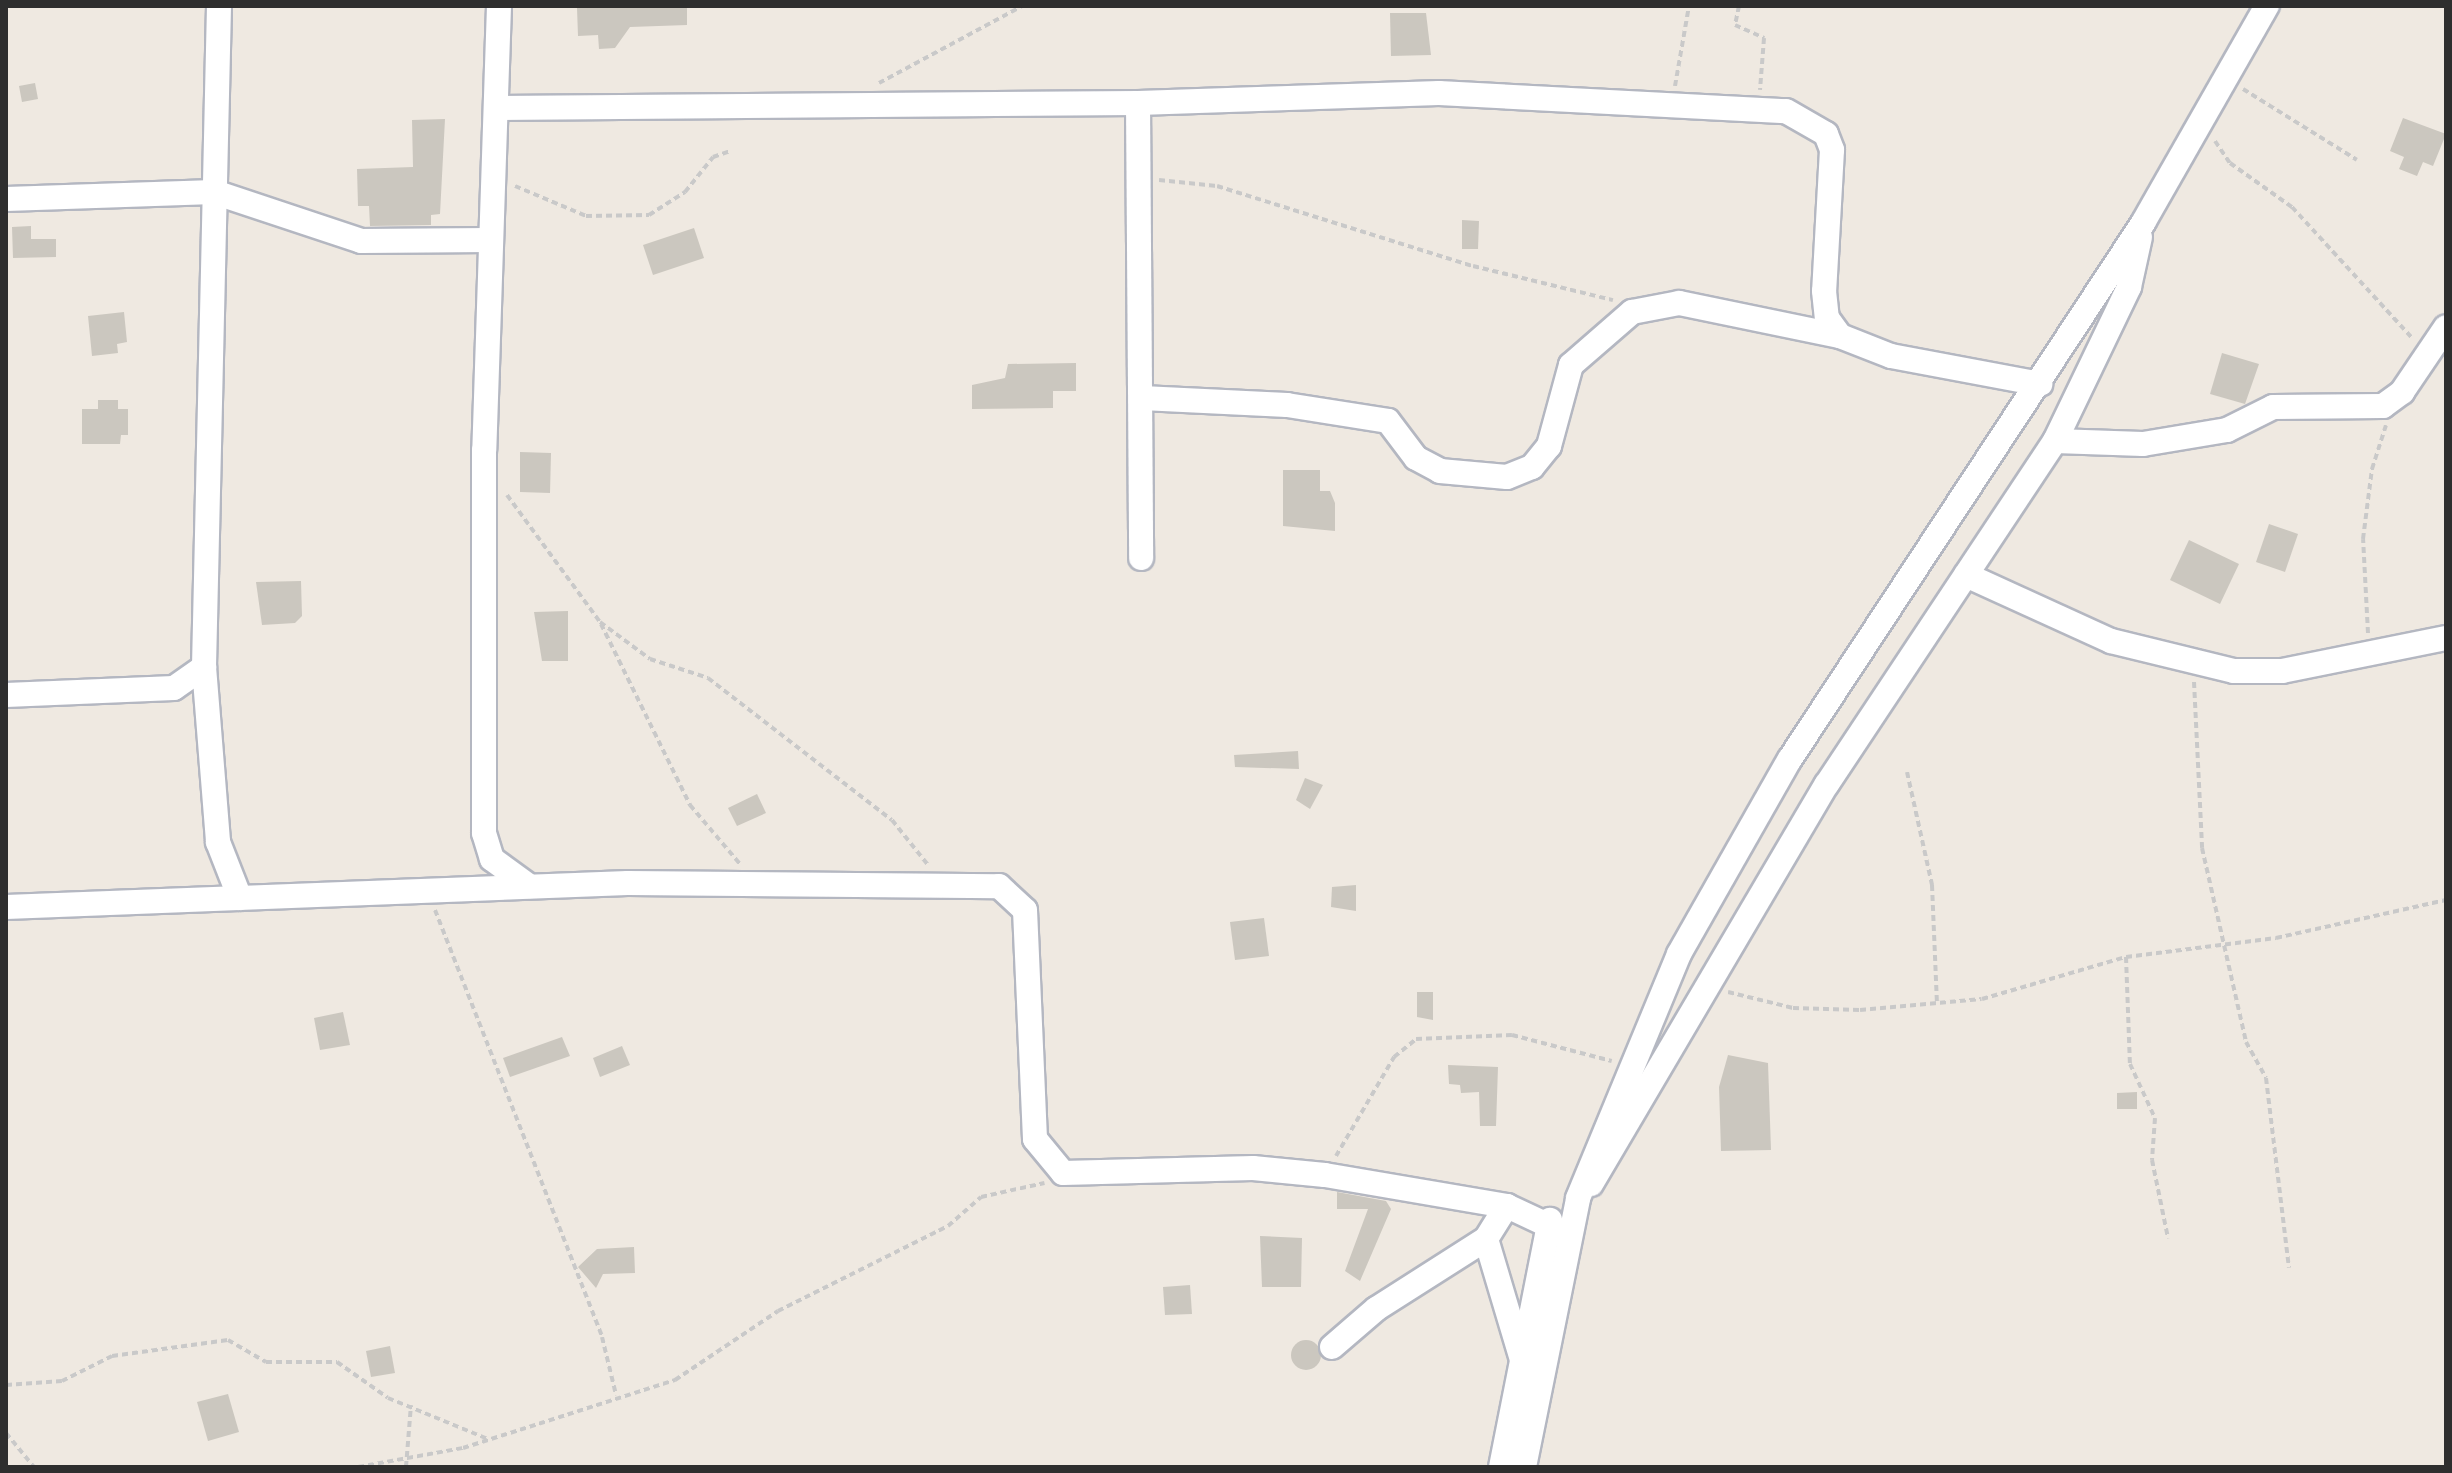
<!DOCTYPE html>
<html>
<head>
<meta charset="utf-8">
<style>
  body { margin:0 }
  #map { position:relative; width:2452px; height:1473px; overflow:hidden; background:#efe9e1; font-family:"Sofia Sans Condensed",sans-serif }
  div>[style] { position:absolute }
  .building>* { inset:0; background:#cbc7bf }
  .round { border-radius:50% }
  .path>* { height:4px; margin-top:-2px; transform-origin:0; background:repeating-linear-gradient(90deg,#c9c9c9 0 6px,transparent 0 10px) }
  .roads { filter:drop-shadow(2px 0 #b4b7c1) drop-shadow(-2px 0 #b4b7c1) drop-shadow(0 2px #b4b7c1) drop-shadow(0 -2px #b4b7c1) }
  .minor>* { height:24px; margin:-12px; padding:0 12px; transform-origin:12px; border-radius:12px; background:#fff }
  span { translate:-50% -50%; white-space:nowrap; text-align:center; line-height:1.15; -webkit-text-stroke:7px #fff; paint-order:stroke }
  .frame { position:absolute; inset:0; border:8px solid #2e2e2e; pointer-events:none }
</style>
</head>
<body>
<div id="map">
  <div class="building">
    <i style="clip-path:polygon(687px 6px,687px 25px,630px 27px,615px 48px,599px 49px,598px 35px,578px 36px,577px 8px)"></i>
    <i style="clip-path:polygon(1390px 13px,1426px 13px,1431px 55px,1391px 56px)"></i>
    <i style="clip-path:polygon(35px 83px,38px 99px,22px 102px,19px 86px)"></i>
    <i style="clip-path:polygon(2403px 118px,2446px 134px,2433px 166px,2423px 162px,2417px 176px,2399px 169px,2404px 157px,2390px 151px)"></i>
    <i style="clip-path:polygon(445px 119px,440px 214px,431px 215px,431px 225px,370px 226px,369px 206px,358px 206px,357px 169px,413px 167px,412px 120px)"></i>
    <i style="clip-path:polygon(1462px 220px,1479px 221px,1478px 249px,1462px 249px)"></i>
    <i style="clip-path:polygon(31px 226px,31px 239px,56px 239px,56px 257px,13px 258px,12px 227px)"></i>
    <i style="clip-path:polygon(694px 228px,704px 258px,653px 275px,643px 245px)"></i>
    <i style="clip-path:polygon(124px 312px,127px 342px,117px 344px,118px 353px,92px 356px,88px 316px)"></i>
    <i style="clip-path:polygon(2222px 353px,2259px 364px,2245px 404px,2210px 394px)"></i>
    <i style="clip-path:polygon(1076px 363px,1076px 391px,1053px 391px,1053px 408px,972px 409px,972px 385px,1005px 378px,1008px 364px)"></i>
    <i style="clip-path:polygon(98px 400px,118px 400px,118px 409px,128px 409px,128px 435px,121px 435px,120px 444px,82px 444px,82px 409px,98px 409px)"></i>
    <i style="clip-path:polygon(520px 452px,551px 453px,550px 493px,520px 492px)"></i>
    <i style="clip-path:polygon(1283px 470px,1320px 470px,1320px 491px,1330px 491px,1335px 503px,1335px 531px,1283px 526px)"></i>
    <i style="clip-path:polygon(2269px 524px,2298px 534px,2285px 572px,2256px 562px)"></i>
    <i style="clip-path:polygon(2189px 540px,2239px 564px,2220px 604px,2170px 580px)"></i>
    <i style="clip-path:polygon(301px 581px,302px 616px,295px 623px,262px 625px,256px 582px)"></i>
    <i style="clip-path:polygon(568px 611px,568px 661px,542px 661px,534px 612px)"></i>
    <i style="clip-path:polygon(1298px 751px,1299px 769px,1235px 767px,1234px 755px)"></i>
    <i style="clip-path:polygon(1305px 778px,1323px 785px,1310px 809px,1296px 800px)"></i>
    <i style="clip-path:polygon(757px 794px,766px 813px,737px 826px,728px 808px)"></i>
    <i style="clip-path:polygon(1356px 885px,1356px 911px,1331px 907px,1332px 887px)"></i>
    <i style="clip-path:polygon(1264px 918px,1269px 956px,1235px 960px,1230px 922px)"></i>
    <i style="clip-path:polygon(1417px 992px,1433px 992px,1433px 1020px,1417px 1017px)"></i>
    <i style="clip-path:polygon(343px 1012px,350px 1045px,320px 1050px,314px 1018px)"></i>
    <i style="clip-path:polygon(562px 1037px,570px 1056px,510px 1077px,503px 1058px)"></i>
    <i style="clip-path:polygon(622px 1046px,630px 1065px,600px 1077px,593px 1058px)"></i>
    <i style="clip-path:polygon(1728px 1055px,1768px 1063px,1771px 1150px,1721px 1151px,1719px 1087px)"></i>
    <i style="clip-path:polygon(1448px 1065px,1498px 1067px,1496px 1126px,1480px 1126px,1479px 1092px,1461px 1093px,1460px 1085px,1449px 1084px)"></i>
    <i style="clip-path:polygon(2137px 1092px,2137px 1109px,2117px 1109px,2117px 1093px)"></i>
    <i style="clip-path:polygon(1337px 1192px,1386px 1201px,1391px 1209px,1360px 1281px,1345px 1271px,1368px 1209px,1337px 1209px)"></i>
    <i style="clip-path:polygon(1260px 1236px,1302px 1238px,1301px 1287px,1262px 1287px)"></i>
    <i style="clip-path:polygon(634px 1247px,635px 1273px,603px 1274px,596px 1288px,578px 1267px,597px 1249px)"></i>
    <i style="clip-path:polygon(1190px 1285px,1192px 1314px,1165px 1315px,1163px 1287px)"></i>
    <i class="round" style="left:1291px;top:1340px;width:30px;height:30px"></i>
    <i style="clip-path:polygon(390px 1346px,395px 1373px,371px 1377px,366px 1351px)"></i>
    <i style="clip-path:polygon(228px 1394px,239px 1432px,208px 1441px,197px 1402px)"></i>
  </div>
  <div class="path">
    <i style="left:1739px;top:6px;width:19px;rotate:102deg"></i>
    <i style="left:1735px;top:25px;width:32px;rotate:24deg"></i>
    <i style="left:1764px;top:38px;width:52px;rotate:94.4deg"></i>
    <i style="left:879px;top:83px;width:162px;rotate:-28.3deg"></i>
    <i style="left:1675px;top:86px;width:81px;rotate:-80.1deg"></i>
    <i style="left:2243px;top:89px;width:134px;rotate:31.9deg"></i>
    <i style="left:2215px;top:141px;width:27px;rotate:56deg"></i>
    <i style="left:2230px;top:163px;width:76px;rotate:35.4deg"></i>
    <i style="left:2292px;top:207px;width:179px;rotate:47.5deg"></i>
    <i style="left:1159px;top:180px;width:58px;rotate:5.9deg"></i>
    <i style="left:1217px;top:186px;width:268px;rotate:17.4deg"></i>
    <i style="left:1473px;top:266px;width:144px;rotate:13.7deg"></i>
    <i style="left:515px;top:186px;width:77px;rotate:22.9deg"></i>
    <i style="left:586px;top:216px;width:63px;rotate:-0.9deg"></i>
    <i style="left:649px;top:215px;width:43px;rotate:-32.6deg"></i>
    <i style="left:685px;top:192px;width:45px;rotate:-51.3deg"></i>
    <i style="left:713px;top:157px;width:18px;rotate:-19deg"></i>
    <i style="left:507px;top:495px;width:157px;rotate:53.8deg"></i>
    <i style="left:600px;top:622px;width:62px;rotate:36.5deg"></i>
    <i style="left:650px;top:659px;width:61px;rotate:18.1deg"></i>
    <i style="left:708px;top:678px;width:232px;rotate:37.7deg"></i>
    <i style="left:892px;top:820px;width:58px;rotate:51.3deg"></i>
    <i style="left:601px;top:624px;width:202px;rotate:63.8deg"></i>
    <i style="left:690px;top:805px;width:77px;rotate:49.7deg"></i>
    <i style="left:2368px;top:633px;width:94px;rotate:-93deg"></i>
    <i style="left:2363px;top:539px;width:71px;rotate:-82.7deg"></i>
    <i style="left:2372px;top:469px;width:46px;rotate:-72.3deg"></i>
    <i style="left:2194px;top:682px;width:166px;rotate:87.2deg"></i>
    <i style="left:2202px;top:848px;width:199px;rotate:77.2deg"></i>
    <i style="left:2246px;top:1042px;width:41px;rotate:60.9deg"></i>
    <i style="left:2266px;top:1078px;width:191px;rotate:83.1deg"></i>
    <i style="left:1907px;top:772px;width:116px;rotate:77.5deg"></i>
    <i style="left:1932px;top:885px;width:119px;rotate:87.6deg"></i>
    <i style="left:435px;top:910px;width:458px;rotate:68.6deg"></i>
    <i style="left:602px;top:1337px;width:60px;rotate:76.4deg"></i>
    <i style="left:2126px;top:957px;width:107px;rotate:87.9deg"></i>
    <i style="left:2130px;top:1064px;width:60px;rotate:65.2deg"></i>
    <i style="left:2155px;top:1118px;width:42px;rotate:94.1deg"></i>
    <i style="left:2152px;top:1160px;width:80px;rotate:78.4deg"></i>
    <i style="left:1728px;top:992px;width:67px;rotate:13.8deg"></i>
    <i style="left:1793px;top:1008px;width:67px;rotate:1.7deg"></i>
    <i style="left:1860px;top:1010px;width:122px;rotate:-5.2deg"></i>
    <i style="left:1982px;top:999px;width:150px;rotate:-16.3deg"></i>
    <i style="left:2126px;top:957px;width:151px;rotate:-7.2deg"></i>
    <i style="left:2276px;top:938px;width:174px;rotate:-12.6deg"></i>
    <i style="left:1336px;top:1156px;width:115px;rotate:-59.6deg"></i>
    <i style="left:1394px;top:1057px;width:28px;rotate:-39deg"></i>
    <i style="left:1416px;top:1039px;width:96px;rotate:-2.4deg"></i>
    <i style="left:1512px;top:1035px;width:103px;rotate:14.6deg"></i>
    <i style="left:6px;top:1385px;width:56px;rotate:-4.1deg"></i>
    <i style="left:62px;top:1381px;width:56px;rotate:-26.6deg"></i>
    <i style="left:112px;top:1356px;width:117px;rotate:-7.9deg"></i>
    <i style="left:228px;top:1340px;width:44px;rotate:30.1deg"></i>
    <i style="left:266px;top:1362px;width:71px"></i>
    <i style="left:337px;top:1362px;width:62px;rotate:35.2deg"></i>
    <i style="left:388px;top:1398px;width:108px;rotate:22.3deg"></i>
    <i style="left:6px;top:1433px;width:44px;rotate:50.5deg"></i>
    <i style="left:358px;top:1467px;width:107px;rotate:-10.3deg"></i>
    <i style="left:463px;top:1448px;width:223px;rotate:-17.8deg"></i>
    <i style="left:675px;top:1380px;width:124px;rotate:-33.8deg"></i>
    <i style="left:778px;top:1311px;width:190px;rotate:-26.6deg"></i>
    <i style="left:948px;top:1226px;width:44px;rotate:-41.3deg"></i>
    <i style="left:981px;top:1197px;width:65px;rotate:-12.5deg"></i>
    <i style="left:406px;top:1467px;width:62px;rotate:-85.4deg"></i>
  </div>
  <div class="roads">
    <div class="minor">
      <i style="left:219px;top:6px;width:661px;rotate:91.3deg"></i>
      <i style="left:204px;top:667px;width:176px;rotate:85.4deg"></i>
      <i style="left:218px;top:842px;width:60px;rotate:68.6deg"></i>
      <i style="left:499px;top:6px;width:444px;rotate:91.9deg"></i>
      <i style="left:484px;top:450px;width:383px;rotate:90deg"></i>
      <i style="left:484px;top:833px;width:27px;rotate:73deg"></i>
      <i style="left:492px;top:859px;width:46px;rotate:36.1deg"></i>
      <i style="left:1138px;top:103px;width:455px;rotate:89.6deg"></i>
      <i style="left:497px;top:108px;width:641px;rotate:-0.45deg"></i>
      <i style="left:1138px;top:103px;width:301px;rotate:-1.9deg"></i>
      <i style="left:1439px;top:93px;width:347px;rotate:3deg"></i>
      <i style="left:1786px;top:111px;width:46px;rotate:29.9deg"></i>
      <i style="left:1826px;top:134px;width:17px;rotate:69deg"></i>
      <i style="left:1832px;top:150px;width:141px;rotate:93.2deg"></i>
      <i style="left:1824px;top:291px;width:27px;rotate:84deg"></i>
      <i style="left:1827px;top:318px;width:22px;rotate:54deg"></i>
      <i style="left:1840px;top:336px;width:55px;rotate:21.4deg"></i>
      <i style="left:1891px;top:356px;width:152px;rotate:10.6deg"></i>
      <i style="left:6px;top:199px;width:208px;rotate:-1.9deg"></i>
      <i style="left:214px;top:192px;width:155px;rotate:18.4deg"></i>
      <i style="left:361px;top:241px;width:129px;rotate:-0.4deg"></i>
      <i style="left:1142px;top:398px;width:145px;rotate:2.8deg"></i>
      <i style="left:1287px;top:405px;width:102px;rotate:9deg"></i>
      <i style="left:1388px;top:421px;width:46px;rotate:52.9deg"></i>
      <i style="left:1416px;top:458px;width:27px;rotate:28deg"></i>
      <i style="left:1440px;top:471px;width:67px;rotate:5.1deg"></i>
      <i style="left:1507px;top:477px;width:27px;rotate:-22deg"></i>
      <i style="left:1532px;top:467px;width:27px;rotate:-51deg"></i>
      <i style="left:1549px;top:446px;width:84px;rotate:-74.8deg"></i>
      <i style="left:1571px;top:365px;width:81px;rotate:-41deg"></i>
      <i style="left:1632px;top:312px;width:48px;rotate:-10.8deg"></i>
      <i style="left:1679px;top:303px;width:164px;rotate:11.6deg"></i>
      <i style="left:2055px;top:441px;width:88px;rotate:2deg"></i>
      <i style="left:2143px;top:444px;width:85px;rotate:-9.5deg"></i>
      <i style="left:2227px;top:430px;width:51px;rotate:-26.6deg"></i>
      <i style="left:2273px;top:407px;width:110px;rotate:-0.5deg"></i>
      <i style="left:2383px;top:406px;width:24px;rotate:-36deg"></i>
      <i style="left:2402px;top:392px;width:78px;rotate:-55.9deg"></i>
      <i style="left:1966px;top:575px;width:159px;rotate:24.5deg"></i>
      <i style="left:2111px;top:641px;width:127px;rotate:13.7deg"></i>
      <i style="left:2234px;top:671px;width:48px"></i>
      <i style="left:2282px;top:671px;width:167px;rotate:-11.4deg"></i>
      <i style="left:6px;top:695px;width:168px;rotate:-2.4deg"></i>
      <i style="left:174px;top:688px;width:37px;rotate:-35deg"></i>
      <i style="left:6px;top:907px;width:622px;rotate:-2.21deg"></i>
      <i style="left:628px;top:883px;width:371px;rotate:0.5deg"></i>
      <i style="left:999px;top:886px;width:35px;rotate:43deg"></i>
      <i style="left:1025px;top:910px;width:229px;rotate:87.5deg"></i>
      <i style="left:1035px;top:1139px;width:44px;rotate:50.5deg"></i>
      <i style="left:1063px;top:1173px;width:190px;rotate:-1.5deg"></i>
      <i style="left:1253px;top:1168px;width:72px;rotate:5.6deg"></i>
      <i style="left:1325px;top:1175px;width:185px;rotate:9.7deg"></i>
      <i style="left:1507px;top:1206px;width:68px;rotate:25.1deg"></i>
      <i style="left:1591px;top:1184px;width:464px;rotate:-59.5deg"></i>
      <i style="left:1827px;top:784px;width:412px;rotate:-56.4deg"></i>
      <i style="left:2055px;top:441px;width:171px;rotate:-64.3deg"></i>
      <i style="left:2129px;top:287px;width:51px;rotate:-77.6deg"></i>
      <i style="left:1486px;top:1239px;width:137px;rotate:73.4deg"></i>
      <i style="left:1332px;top:1347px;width:58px;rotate:-40.8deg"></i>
      <i style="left:1376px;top:1309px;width:130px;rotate:-32.5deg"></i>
      <i style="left:1486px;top:1239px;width:39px;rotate:-58deg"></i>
      <i style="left:1501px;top:1467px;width:252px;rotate:-78.8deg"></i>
      <i style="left:1524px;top:1467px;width:274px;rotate:-78.6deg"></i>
      <i style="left:1578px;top:1198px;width:264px;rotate:-67.5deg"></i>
      <i style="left:1679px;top:954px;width:224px;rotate:-60.4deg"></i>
      <i style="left:1790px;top:759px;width:642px;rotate:-56.63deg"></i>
      <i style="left:2143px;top:223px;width:250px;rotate:-60.3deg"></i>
    </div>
  </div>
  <div class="frame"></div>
</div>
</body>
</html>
